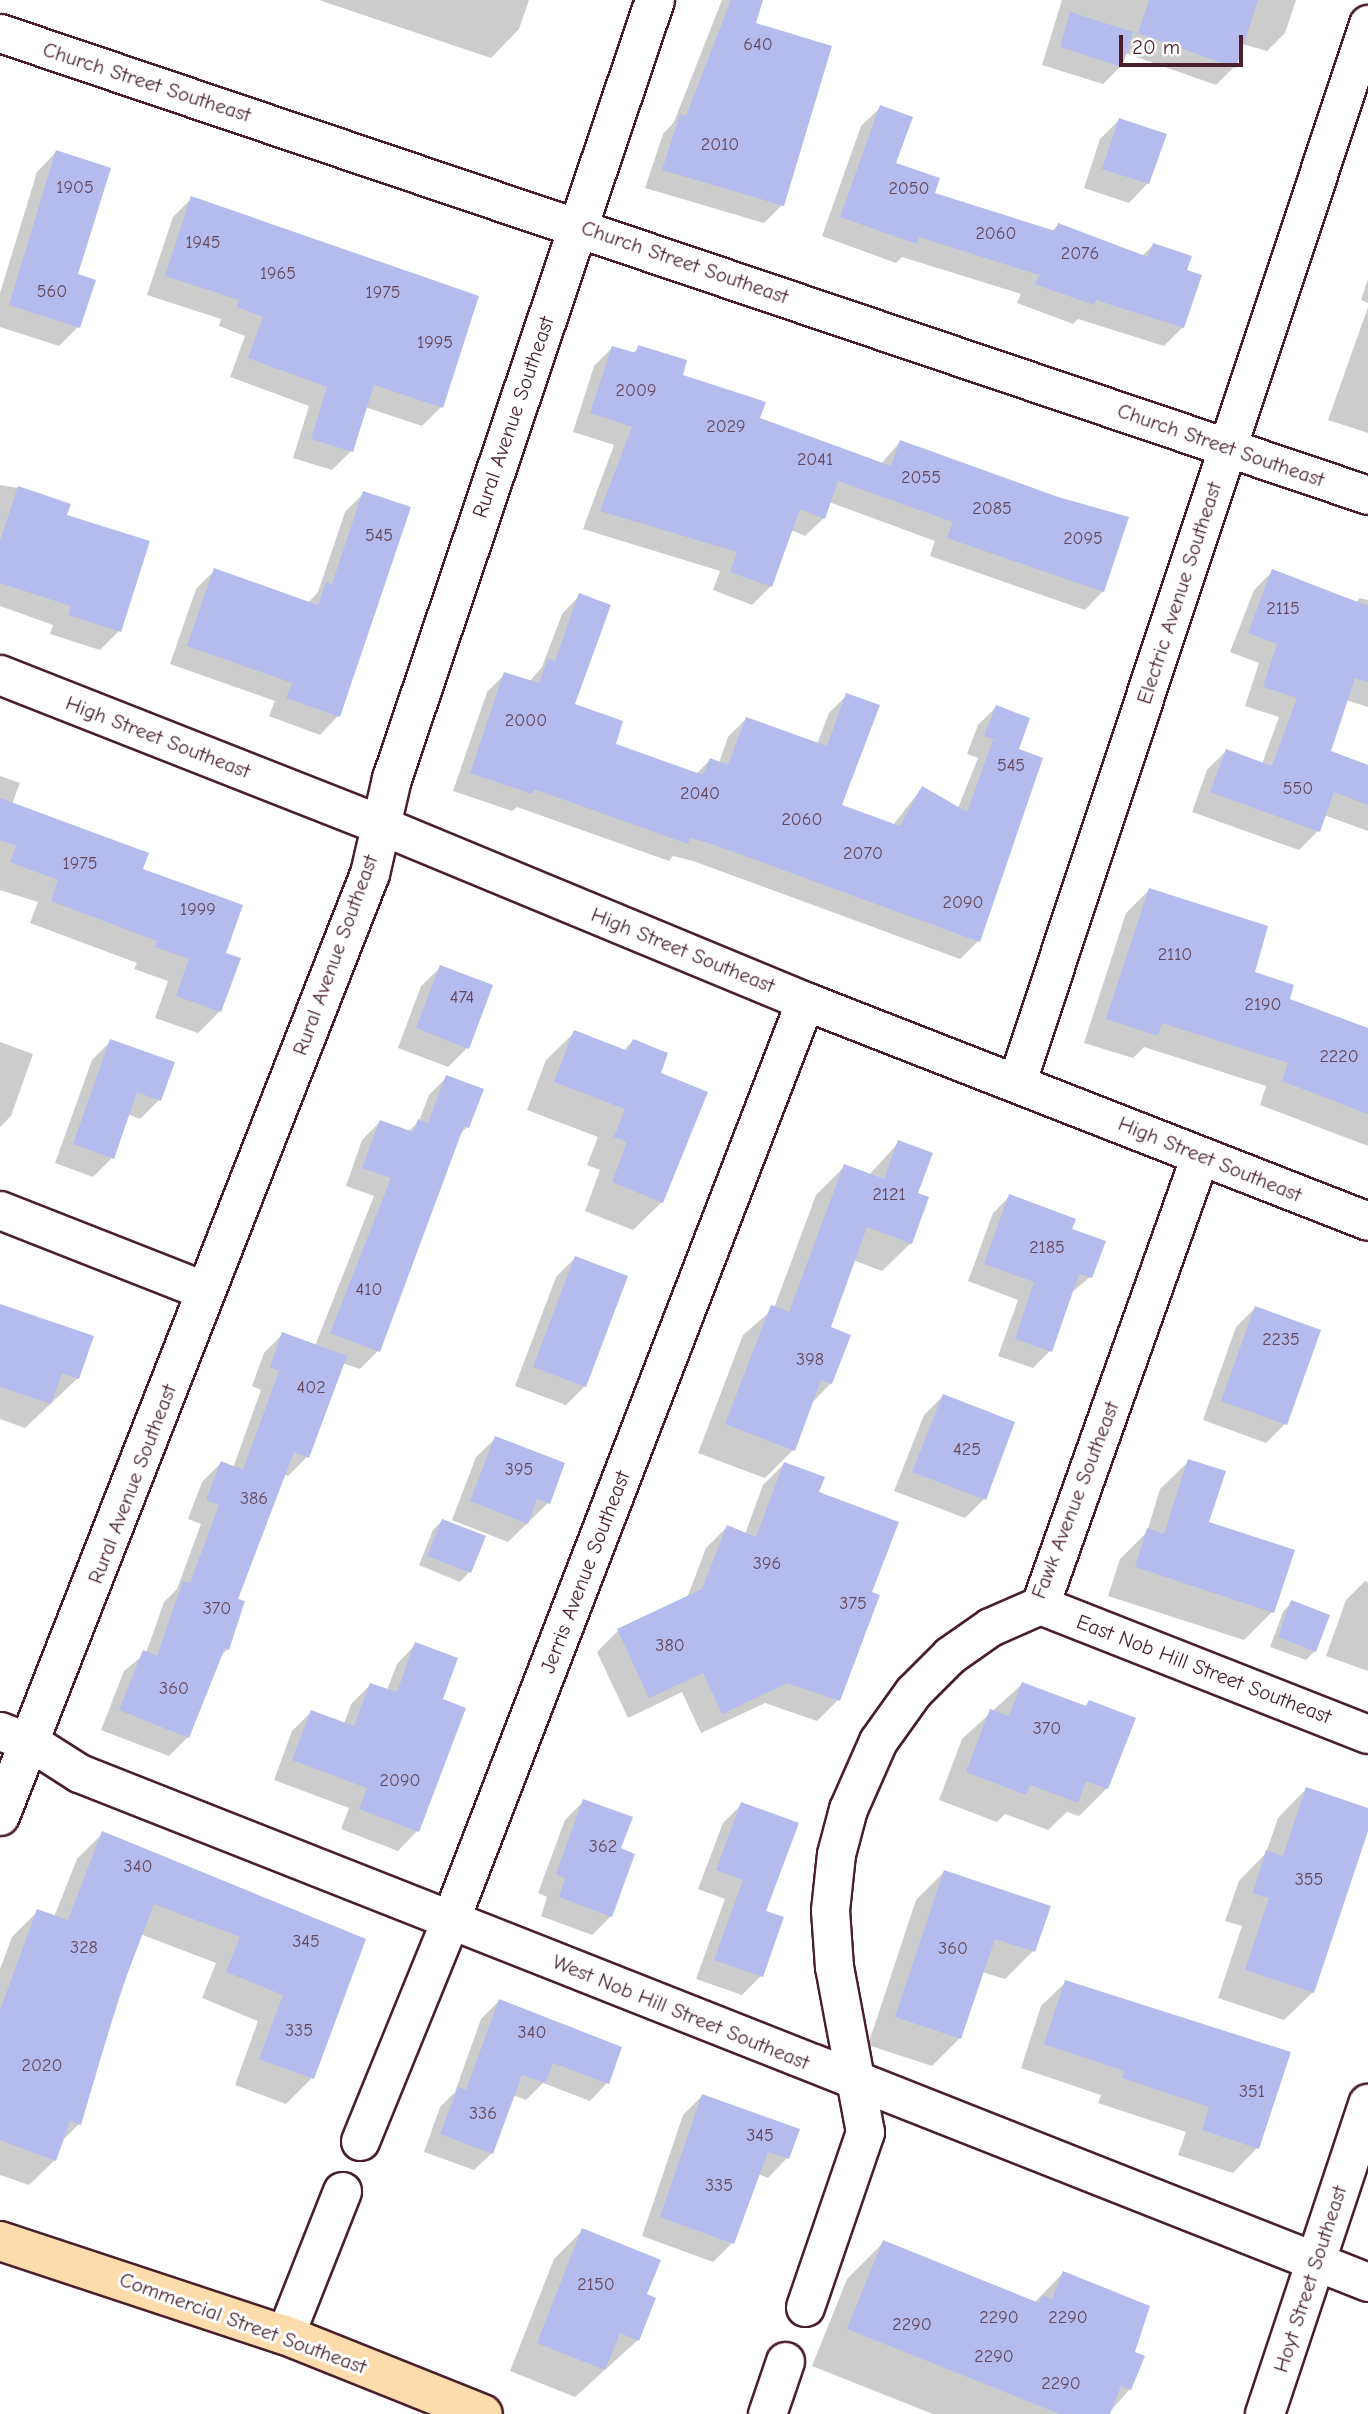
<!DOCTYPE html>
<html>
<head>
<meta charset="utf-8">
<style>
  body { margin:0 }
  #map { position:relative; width:1368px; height:2414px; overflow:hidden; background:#fff; font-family:"Comic Neue",sans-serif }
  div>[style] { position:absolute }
  .shadow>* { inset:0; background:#0003 }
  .building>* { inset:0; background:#b5bbec }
  .roads { filter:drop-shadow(2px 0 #4a1f2b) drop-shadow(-2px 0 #4a1f2b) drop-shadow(0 2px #4a1f2b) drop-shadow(0 -2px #4a1f2b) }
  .street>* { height:37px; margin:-18.5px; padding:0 18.5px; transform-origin:18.5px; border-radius:18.5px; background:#fff }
  .secondary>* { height:38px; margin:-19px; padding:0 19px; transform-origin:19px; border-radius:19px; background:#fff }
  .primary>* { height:38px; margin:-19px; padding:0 19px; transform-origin:19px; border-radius:19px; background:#fddcac }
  span { translate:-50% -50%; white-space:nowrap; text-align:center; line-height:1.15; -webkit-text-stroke:6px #fff; paint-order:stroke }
  .number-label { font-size:18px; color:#65465b }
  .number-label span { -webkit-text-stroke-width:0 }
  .street-label { font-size:21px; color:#4a1f2b }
  .scale { position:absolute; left:1119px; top:35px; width:124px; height:32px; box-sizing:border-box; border:4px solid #4a1f2b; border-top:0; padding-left:9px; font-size:21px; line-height:24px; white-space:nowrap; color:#4a1f2b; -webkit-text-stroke:5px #fff; paint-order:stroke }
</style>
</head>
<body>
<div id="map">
  <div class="shadow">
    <i style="clip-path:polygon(319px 0,529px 0,519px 29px,491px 58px)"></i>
    <i style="clip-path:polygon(722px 0,761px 0,754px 24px,782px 205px,764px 223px,645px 188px,663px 134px,674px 122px)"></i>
    <i style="clip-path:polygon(1062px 0,1296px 0,1285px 33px,1267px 51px,1242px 44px,1234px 67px,1216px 85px,1125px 53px,1121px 66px,1103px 84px,1042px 65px)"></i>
    <i style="clip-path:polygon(881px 107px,894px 164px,933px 194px,1052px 231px,1058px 225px,1142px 256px,1153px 245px,1185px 272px,1183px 327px,1164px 346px,1078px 319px,1073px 324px,1017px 303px,1021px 294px,902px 257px,896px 263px,822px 236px,861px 126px)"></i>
    <i style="clip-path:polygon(1119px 120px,1148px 183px,1129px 203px,1084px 188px,1100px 139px)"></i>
    <i style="clip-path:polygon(56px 152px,75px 275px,78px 327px,59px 346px,0 327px,0 293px,37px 172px)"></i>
    <i style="clip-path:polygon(192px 198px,441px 407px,422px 426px,365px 407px,351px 451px,332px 470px,293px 458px,309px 406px,230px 377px,245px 336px,219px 326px,221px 319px,147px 295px,173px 217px)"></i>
    <i style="clip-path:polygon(1368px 279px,1368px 303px,1361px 300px)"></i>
    <i style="clip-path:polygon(1368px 307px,1368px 433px,1328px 420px)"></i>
    <i style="clip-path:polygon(639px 347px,680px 376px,758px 419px,881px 464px,900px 442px,1103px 591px,1085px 610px,930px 556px,935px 541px,829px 502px,824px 518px,805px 536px,791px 530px,771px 586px,752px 605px,713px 590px,720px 571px,583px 529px,614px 445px,573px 432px,594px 366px,612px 348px,632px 354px)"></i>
    <i style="clip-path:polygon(0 485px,18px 488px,65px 516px,119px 631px,100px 650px,50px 634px,53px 625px,0 606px)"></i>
    <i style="clip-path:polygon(364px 493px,338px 716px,320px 735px,269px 716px,275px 701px,170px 664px,196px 589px,215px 570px,308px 603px,318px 592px,345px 512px)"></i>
    <i style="clip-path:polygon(1273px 571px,1355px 603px,1360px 598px,1368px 600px,1368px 707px,1346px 700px,1329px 752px,1368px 766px,1368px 831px,1324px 815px,1318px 831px,1299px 850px,1192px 812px,1207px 770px,1226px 751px,1262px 764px,1279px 717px,1245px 706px,1259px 663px,1230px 652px,1254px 590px)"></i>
    <i style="clip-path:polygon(580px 595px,573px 705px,613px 745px,696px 774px,710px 760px,719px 763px,728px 737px,746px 719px,817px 744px,829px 713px,847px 695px,840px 806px,893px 825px,922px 788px,958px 808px,978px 758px,967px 754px,978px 725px,996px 707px,1016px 750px,978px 941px,960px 959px,693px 861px,673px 856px,669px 861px,517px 807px,512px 811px,453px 791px,487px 692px,505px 674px,529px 682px,542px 667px,562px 614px)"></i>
    <i style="clip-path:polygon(0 776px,20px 783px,12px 804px,141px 870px,223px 954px,220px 1011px,198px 1033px,155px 1018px,168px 981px,134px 969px,137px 963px,30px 923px,38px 902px,0 890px)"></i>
    <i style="clip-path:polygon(1149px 890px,1287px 1000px,1368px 1047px,1368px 1146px,1260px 1105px,1266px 1086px,1144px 1047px,1133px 1058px,1084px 1043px,1126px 913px)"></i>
    <i style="clip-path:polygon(441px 967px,467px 1048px,448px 1067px,398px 1048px,421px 986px)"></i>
    <i style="clip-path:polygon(575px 1032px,623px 1051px,633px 1041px,658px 1074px,662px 1202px,633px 1230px,585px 1211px,600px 1170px,587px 1165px,598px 1137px,527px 1110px,546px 1060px)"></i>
    <i style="clip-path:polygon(111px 1041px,159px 1100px,140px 1119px,128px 1114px,112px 1158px,93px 1177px,55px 1163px,92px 1060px)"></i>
    <i style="clip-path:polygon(0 1042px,33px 1054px,11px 1116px,0 1127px)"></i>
    <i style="clip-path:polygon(447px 1077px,467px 1127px,458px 1136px,378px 1351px,360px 1369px,342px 1363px,307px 1457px,288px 1476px,284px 1474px,236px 1600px,228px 1649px,219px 1657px,188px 1737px,169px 1756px,101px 1730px,124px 1671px,146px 1653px,164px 1602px,177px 1589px,201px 1524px,188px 1519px,202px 1482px,221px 1463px,233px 1468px,261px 1390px,252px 1386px,264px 1353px,283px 1334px,315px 1346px,374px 1196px,346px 1186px,362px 1140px,380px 1122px,408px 1132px,419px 1121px,429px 1095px)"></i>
    <i style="clip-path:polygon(899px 1142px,916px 1194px,911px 1243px,882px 1271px,853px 1260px,828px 1328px,831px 1383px,811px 1404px,793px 1450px,765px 1478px,698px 1453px,743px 1335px,774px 1308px,816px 1195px,845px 1166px,869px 1175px)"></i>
    <i style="clip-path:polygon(1010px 1196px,1070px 1230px,1090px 1277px,1070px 1294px,1050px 1351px,1033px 1368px,998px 1356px,1018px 1300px,968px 1281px,993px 1213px)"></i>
    <i style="clip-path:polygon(575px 1258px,585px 1386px,566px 1405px,515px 1386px,556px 1277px)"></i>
    <i style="clip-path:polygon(0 1306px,78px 1378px,25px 1428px,0 1419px)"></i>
    <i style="clip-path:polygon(1255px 1308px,1285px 1424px,1266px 1443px,1203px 1420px,1236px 1327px)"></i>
    <i style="clip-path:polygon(943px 1396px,984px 1499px,965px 1518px,894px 1491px,924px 1415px)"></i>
    <i style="clip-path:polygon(496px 1438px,548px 1503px,508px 1542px,452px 1520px,476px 1457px)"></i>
    <i style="clip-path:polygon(1189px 1461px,1207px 1524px,1272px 1612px,1244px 1640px,1108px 1596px,1120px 1559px,1147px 1532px,1160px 1489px)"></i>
    <i style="clip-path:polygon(784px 1464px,817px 1493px,869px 1593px,878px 1596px,838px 1700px,817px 1721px,765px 1703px,701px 1733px,682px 1692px,628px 1718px,597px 1652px,618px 1631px,687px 1598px,706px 1548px,727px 1527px,745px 1534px,763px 1485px)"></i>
    <i style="clip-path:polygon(442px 1521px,483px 1537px,469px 1572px,460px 1582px,419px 1565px,433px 1530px)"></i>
    <i style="clip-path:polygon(1365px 1581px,1368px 1582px,1368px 1671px,1326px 1656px,1346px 1600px)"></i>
    <i style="clip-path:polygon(1292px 1602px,1315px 1651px,1306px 1660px,1270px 1647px,1283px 1612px)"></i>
    <i style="clip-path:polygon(416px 1644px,441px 1700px,417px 1831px,398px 1851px,341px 1829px,349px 1808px,274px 1780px,292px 1731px,311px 1712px,344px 1724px,351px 1704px,370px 1685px,387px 1690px,397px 1664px)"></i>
    <i style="clip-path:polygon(1022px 1684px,1084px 1708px,1089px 1702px,1107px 1788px,1079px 1816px,1067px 1812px,1048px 1830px,1005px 1814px,997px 1822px,939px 1800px,962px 1739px)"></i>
    <i style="clip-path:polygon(1306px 1789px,1368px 1810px,1368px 1825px,1313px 1992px,1284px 2020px,1218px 1998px,1242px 1926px,1225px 1921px,1239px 1881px,1266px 1853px,1278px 1818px)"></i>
    <i style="clip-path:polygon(584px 1801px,619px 1849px,611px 1916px,592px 1935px,541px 1916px,547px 1897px,538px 1893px,565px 1820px)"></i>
    <i style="clip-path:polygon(742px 1804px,761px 1976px,742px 1995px,696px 1979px,725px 1899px,698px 1889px,723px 1823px)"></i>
    <i style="clip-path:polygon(103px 1833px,364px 1940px,312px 2078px,286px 2104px,235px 2085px,258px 2021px,202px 1998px,216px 1963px,140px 1934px,79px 2124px,61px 2142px,55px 2160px,29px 2185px,0 2175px,0 1969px,12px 1937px,38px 1911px,54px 1917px,77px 1859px)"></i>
    <i style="clip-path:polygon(944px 1872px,1033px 1951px,1005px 1979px,982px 1972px,960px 2038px,932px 2066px,868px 2045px,916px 1900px)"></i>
    <i style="clip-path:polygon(1066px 1982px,1257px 2148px,1233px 2173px,1178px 2155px,1186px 2132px,1098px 2103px,1101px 2095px,1021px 2068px,1041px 2006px)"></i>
    <i style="clip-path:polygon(499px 2001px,620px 2048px,607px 2083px,590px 2101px,543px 2083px,526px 2100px,512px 2095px,492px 2153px,474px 2170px,424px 2152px,440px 2107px,455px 2092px,481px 2019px)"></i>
    <i style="clip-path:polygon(702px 2096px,797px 2130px,787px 2158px,768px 2178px,758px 2174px,732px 2243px,713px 2262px,642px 2236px,683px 2115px)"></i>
    <i style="clip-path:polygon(582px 2231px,645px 2295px,638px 2340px,575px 2397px,510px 2371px,554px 2259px)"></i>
    <i style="clip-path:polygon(884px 2242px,1034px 2303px,1063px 2273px,1133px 2353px,1130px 2389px,1108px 2414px,933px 2414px,812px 2366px,847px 2279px)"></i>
  </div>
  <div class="building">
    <i style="clip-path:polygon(731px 0,763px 0,756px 23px,832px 46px,784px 206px,662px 170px,680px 114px,686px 116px)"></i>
    <i style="clip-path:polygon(1149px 0,1258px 0,1236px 68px,1138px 33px)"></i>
    <i style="clip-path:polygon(1070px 12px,1133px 32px,1122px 67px,1060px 47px)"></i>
    <i style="clip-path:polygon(880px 105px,913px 117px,896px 163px,940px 178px,935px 193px,1055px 231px,1058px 223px,1148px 257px,1153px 243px,1192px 256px,1187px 270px,1202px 275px,1184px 328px,1096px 300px,1094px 305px,1035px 284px,1039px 275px,919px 237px,917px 244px,840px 217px)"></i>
    <i style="clip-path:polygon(1119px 118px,1167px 134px,1149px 184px,1102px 169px)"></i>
    <i style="clip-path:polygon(56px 150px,111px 168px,78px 274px,96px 280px,80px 328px,9px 305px)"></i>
    <i style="clip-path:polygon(191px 196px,479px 296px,443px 408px,374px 385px,353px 452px,311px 439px,327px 387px,248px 358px,263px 317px,237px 307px,239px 300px,165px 276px)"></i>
    <i style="clip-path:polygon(638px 345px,687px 360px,683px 375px,766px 402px,760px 418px,891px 466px,900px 440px,1058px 497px,1129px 517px,1104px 592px,947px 538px,953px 522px,838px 481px,825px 519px,800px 509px,772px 587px,730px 572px,737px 552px,600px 511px,632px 427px,590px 413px,612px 346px,636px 353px)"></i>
    <i style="clip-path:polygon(18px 486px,71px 504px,67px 515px,150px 541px,121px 632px,68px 615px,71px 606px,0 583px,0 541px)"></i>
    <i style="clip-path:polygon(363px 491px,411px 507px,340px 717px,286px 698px,292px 683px,187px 646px,214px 568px,318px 605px,326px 582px,332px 584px)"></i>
    <i style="clip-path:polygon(1272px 569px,1368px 606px,1368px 682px,1355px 678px,1331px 751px,1368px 765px,1368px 805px,1334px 792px,1320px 832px,1210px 792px,1226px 749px,1272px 766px,1297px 698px,1263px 687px,1277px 644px,1248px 633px)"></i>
    <i style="clip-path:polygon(579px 593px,611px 605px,575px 704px,623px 721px,616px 744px,703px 775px,710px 758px,728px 765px,746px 717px,827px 746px,846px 693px,880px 705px,842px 805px,900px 826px,922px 786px,967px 812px,993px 740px,1007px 745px,984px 736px,996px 705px,1030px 718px,1019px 749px,1043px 758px,980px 942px,712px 844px,690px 838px,688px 844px,534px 789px,532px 794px,470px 773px,504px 672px,539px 683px,548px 659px,555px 661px)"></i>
    <i style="clip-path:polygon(0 798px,149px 853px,143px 869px,243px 905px,226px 953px,241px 958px,221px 1012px,176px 996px,189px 959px,155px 947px,157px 941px,51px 901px,58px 880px,10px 862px,16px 846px,0 840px)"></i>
    <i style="clip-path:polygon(1149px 888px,1268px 926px,1255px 972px,1294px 985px,1290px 999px,1368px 1028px,1368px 1114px,1282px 1081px,1288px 1063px,1162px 1023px,1158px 1036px,1106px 1019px)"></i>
    <i style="clip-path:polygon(440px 965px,493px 985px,469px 1049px,416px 1028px)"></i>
    <i style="clip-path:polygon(574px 1030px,628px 1051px,633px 1039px,668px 1053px,661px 1073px,708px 1092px,663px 1203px,612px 1182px,627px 1142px,614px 1137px,625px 1109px,554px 1082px)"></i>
    <i style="clip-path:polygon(110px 1039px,175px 1062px,161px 1101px,137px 1092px,114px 1159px,73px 1144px)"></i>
    <i style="clip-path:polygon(446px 1075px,484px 1089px,469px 1128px,464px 1126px,380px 1352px,330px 1333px,391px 1178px,362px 1168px,380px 1120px,413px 1132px,418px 1119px,428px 1123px)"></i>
    <i style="clip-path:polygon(898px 1140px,933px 1153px,918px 1193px,929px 1197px,912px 1244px,867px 1227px,831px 1327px,851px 1335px,832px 1384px,821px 1380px,795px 1451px,725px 1424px,771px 1305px,789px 1312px,844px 1164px,884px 1179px)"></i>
    <i style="clip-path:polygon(1009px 1194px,1076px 1219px,1072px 1229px,1106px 1241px,1092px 1278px,1079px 1274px,1052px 1352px,1015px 1339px,1034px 1282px,984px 1264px)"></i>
    <i style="clip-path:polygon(575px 1256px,628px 1276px,586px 1387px,533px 1367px)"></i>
    <i style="clip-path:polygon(0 1304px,94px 1336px,79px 1379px,62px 1373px,51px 1404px,0 1387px)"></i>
    <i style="clip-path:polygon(1255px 1306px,1321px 1330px,1287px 1425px,1221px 1401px)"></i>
    <i style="clip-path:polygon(282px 1332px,347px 1356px,309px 1458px,294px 1452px,238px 1599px,245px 1601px,229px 1650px,225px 1648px,189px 1738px,119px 1710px,143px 1650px,157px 1656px,183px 1581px,190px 1583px,219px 1505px,206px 1500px,221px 1461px,243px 1470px,279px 1371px,270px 1367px)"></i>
    <i style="clip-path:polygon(943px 1394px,1015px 1422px,986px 1500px,912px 1472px)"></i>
    <i style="clip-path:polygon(495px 1436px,565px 1463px,550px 1504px,537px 1499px,528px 1524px,470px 1501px)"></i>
    <i style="clip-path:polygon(1188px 1459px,1226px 1471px,1209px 1522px,1295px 1550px,1274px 1613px,1135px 1567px,1147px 1528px,1164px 1534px)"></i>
    <i style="clip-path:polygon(784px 1462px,825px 1477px,819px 1492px,899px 1522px,872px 1592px,880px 1595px,840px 1701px,787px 1683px,722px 1714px,703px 1673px,649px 1698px,617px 1629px,702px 1589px,727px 1525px,756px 1537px)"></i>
    <i style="clip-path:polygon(442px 1519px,486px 1536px,471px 1573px,427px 1556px)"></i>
    <i style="clip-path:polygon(1291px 1600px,1330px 1615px,1316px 1652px,1278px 1637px)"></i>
    <i style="clip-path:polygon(415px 1642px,458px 1658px,443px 1699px,466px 1708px,419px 1832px,359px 1809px,367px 1788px,292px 1760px,311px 1710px,354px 1726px,370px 1683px,397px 1692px)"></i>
    <i style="clip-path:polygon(1022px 1682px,1086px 1706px,1089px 1700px,1136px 1718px,1108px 1789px,1086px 1781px,1078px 1803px,1030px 1785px,1026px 1795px,966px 1772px,990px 1709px,1009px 1716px)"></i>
    <i style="clip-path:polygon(1306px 1787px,1368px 1808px,1368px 1831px,1314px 1993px,1245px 1970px,1269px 1898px,1253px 1893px,1266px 1850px,1283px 1856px)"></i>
    <i style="clip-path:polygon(583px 1799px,633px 1817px,621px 1848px,635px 1854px,612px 1917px,559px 1897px,565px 1878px,556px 1874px)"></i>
    <i style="clip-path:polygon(741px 1802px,799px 1823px,766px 1911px,784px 1917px,763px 1977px,714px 1960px,743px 1880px,716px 1870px)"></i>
    <i style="clip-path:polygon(102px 1831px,366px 1939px,314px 2079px,259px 2059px,283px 1995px,226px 1972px,240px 1937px,154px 1904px,119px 1996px,81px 2125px,70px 2121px,56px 2161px,0 2140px,0 2010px,37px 1909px,68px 1920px)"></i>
    <i style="clip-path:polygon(944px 1870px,1051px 1906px,1035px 1952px,995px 1939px,961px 2039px,895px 2017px)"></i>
    <i style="clip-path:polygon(1065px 1980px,1291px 2052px,1259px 2149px,1202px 2130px,1209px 2107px,1122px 2078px,1124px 2071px,1044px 2044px)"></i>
    <i style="clip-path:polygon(499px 1999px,622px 2047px,609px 2084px,553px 2063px,545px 2083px,522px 2075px,493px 2154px,440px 2134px,458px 2087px,466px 2090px)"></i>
    <i style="clip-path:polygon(702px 2094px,800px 2129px,789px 2159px,768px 2152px,734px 2244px,660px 2217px)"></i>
    <i style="clip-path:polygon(582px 2228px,661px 2260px,647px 2294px,656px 2298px,639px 2341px,620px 2333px,605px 2370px,537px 2343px)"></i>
    <i style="clip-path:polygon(883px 2240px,1039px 2303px,1042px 2295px,1052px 2299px,1063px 2271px,1150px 2306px,1135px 2352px,1145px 2356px,1131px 2390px,1121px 2386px,1110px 2414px,1060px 2414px,847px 2329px)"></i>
  </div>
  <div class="roads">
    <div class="street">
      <i style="left:0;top:33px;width:1444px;rotate:18.66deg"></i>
      <i style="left:380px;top:825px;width:460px;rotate:22.5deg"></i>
      <i style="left:805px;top:1001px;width:604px;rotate:21.34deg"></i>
      <i style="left:1017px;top:1081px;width:1114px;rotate:-71.63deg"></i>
      <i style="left:0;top:1210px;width:221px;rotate:21.5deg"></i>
      <i style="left:1040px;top:1605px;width:352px;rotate:21.5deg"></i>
      <i style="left:0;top:1731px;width:34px;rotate:21deg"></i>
      <i style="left:32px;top:1743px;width:56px;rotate:32.6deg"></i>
      <i style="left:79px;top:1773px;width:1386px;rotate:21.55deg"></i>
      <i style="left:360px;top:2141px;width:241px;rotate:-67.8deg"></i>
      <i style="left:451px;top:1918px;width:983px;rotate:-68.89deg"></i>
      <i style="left:805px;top:2307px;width:185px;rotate:-71.1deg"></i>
      <i style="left:865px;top:2132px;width:168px;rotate:-100.6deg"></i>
      <i style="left:834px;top:1967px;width:57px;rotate:-94deg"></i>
      <i style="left:830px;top:1910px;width:56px;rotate:-83.9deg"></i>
      <i style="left:836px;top:1854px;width:47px;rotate:-75.1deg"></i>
      <i style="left:848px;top:1809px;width:74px;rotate:-66.2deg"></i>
      <i style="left:878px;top:1741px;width:60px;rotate:-54.5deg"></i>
      <i style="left:913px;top:1692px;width:52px;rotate:-45deg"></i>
      <i style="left:950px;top:1655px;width:49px;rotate:-35deg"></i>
      <i style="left:990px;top:1627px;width:55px;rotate:-23.7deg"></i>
      <i style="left:1040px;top:1605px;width:477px;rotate:-70.4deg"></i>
      <i style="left:285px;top:2335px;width:155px;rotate:-68.4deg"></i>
      <i style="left:767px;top:2414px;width:56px;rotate:-71.2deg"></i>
    </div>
    <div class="secondary">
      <i style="left:0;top:675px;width:409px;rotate:21.5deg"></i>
      <i style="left:0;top:1816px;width:1012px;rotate:-68.56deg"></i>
      <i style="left:370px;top:874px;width:98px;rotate:-77deg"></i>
      <i style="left:392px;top:779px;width:822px;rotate:-71.34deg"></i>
      <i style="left:1265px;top:2414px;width:327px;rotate:-71.6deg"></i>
    </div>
    <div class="primary">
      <i style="left:0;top:2241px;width:300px;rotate:18.3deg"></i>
      <i style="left:285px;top:2335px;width:213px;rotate:21.8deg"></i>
    </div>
  </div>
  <div class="number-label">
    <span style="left:758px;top:45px">640</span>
    <span style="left:720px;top:145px">2010</span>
    <span style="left:75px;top:188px">1905</span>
    <span style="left:909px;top:189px">2050</span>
    <span style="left:996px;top:234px">2060</span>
    <span style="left:203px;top:243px">1945</span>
    <span style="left:1080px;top:254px">2076</span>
    <span style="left:278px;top:274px">1965</span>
    <span style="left:52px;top:292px">560</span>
    <span style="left:383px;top:293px">1975</span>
    <span style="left:435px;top:343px">1995</span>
    <span style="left:636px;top:391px">2009</span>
    <span style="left:726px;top:427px">2029</span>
    <span style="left:815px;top:460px">2041</span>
    <span style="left:921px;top:478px">2055</span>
    <span style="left:992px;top:509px">2085</span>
    <span style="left:379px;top:536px">545</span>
    <span style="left:1083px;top:539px">2095</span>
    <span style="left:1283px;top:609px">2115</span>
    <span style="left:526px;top:721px">2000</span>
    <span style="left:1011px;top:766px">545</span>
    <span style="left:1298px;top:789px">550</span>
    <span style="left:700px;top:794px">2040</span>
    <span style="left:802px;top:820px">2060</span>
    <span style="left:863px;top:854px">2070</span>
    <span style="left:80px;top:864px">1975</span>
    <span style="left:963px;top:903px">2090</span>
    <span style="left:198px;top:910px">1999</span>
    <span style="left:1175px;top:955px">2110</span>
    <span style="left:462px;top:998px">474</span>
    <span style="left:1263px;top:1005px">2190</span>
    <span style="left:1339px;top:1057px">2220</span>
    <span style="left:889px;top:1195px">2121</span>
    <span style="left:1047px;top:1248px">2185</span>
    <span style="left:369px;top:1290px">410</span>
    <span style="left:1281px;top:1340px">2235</span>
    <span style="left:810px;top:1360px">398</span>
    <span style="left:311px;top:1388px">402</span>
    <span style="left:967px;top:1450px">425</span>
    <span style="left:519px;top:1470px">395</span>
    <span style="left:254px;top:1499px">386</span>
    <span style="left:767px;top:1564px">396</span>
    <span style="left:853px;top:1604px">375</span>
    <span style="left:217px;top:1609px">370</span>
    <span style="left:670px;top:1646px">380</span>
    <span style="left:174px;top:1689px">360</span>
    <span style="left:1047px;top:1729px">370</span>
    <span style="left:400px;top:1781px">2090</span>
    <span style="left:603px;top:1847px">362</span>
    <span style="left:138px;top:1867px">340</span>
    <span style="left:1309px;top:1880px">355</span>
    <span style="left:306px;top:1942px">345</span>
    <span style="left:84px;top:1948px">328</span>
    <span style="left:953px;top:1949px">360</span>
    <span style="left:299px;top:2031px">335</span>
    <span style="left:532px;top:2033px">340</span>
    <span style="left:42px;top:2066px">2020</span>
    <span style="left:1252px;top:2092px">351</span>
    <span style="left:483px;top:2114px">336</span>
    <span style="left:760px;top:2136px">345</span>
    <span style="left:719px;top:2186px">335</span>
    <span style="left:596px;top:2285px">2150</span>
    <span style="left:999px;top:2318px">2290</span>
    <span style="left:1068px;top:2318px">2290</span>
    <span style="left:912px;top:2325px">2290</span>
    <span style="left:994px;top:2357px">2290</span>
    <span style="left:1061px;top:2384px">2290</span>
  </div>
  <div class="street-label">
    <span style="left:147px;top:82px;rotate:18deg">Church Street Southeast</span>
    <span style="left:685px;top:262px;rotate:19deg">Church Street Southeast</span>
    <span style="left:513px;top:417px;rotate:-71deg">Rural Avenue Southeast</span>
    <span style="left:1221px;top:445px;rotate:19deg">Church Street Southeast</span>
    <span style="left:1179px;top:593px;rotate:-72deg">Electric Avenue Southeast</span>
    <span style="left:158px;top:737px;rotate:21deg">High Street Southeast</span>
    <span style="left:683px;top:950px;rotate:22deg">High Street Southeast</span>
    <span style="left:335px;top:955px;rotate:-70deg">Rural Avenue Southeast</span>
    <span style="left:1210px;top:1159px;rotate:22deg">High Street Southeast</span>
    <span style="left:132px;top:1484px;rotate:-69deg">Rural Avenue Southeast</span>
    <span style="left:1075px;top:1500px;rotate:-69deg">Fawk Avenue Southeast</span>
    <span style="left:585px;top:1572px;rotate:-69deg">Jerris Avenue Southeast</span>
    <span style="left:1204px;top:1669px;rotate:21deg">East Nob Hill Street Southeast</span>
    <span style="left:681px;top:2012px;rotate:22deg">West Nob Hill Street Southeast</span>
    <span style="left:1310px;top:2279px;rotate:-72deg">Hoyt Street Southeast</span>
    <span style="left:243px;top:2323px;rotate:20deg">Commercial Street Southeast</span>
  </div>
  <div class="scale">20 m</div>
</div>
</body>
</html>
